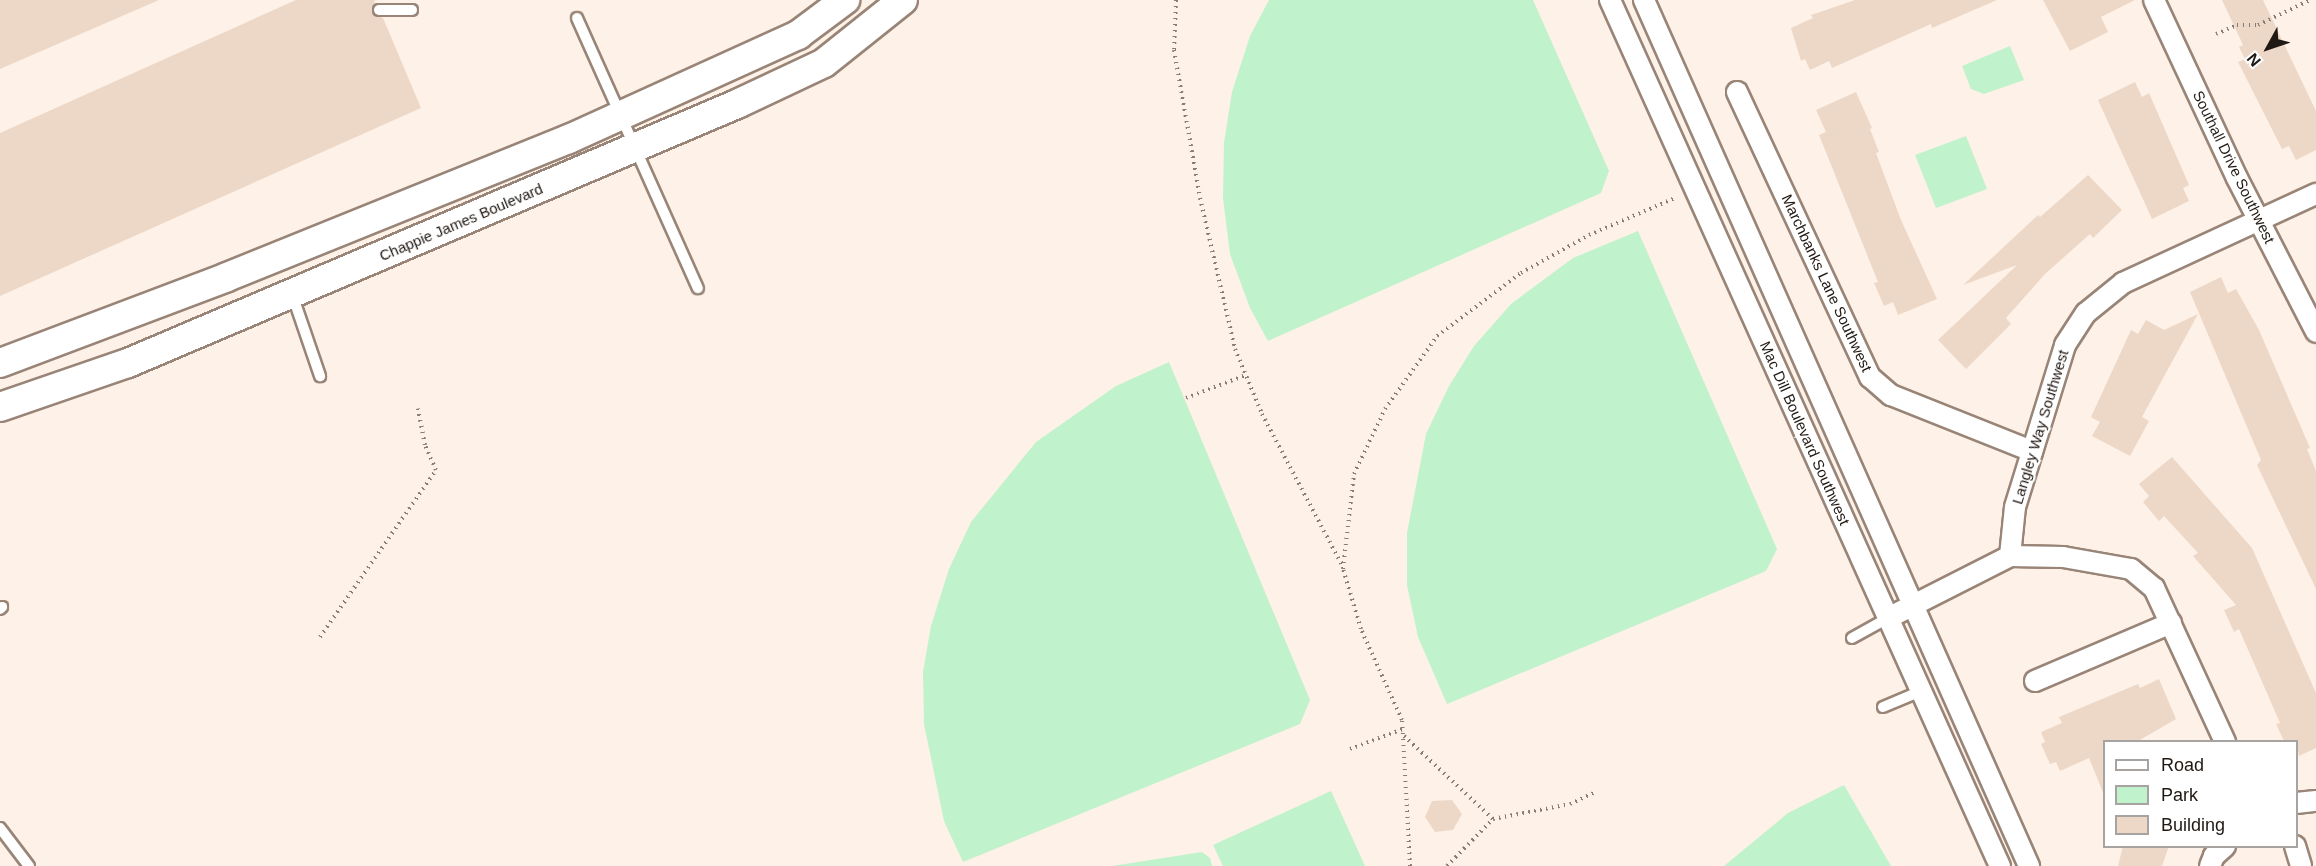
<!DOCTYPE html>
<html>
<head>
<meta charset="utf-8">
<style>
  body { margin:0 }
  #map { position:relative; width:2316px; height:866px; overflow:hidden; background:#fef1e7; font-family:Helvetica,sans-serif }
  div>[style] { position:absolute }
  .green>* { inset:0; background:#c0f2cc }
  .building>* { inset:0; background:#edd8c8 }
  .path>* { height:4px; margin-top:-2px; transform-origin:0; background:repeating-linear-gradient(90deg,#877d76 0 1.5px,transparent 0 6px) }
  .roads { filter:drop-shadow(2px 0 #998577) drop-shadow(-2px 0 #998577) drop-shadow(0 2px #998577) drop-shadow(0 -2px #998577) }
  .lane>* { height:10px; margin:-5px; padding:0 5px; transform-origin:5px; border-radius:5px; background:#fff }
  .street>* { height:20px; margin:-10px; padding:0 10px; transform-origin:10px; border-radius:10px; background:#fff }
  .secondary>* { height:28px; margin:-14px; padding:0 14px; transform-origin:14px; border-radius:14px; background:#fff }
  span { translate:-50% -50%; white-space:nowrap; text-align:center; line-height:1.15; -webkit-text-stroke:4.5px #fff; paint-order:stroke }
  .street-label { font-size:15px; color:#201813 }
  .legend { position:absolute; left:2103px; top:740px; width:195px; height:108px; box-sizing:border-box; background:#fff; border:2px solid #a6a3a1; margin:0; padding:8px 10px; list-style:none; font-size:18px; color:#201813 }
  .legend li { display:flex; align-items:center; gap:12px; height:30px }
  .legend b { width:30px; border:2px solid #a6a3a1 }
  .north { position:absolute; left:2238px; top:18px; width:60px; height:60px; -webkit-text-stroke:4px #fff; paint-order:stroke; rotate:230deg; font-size:16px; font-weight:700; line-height:24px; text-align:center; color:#201813 }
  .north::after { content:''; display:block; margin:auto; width:21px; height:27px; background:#201813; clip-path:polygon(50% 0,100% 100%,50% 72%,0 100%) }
</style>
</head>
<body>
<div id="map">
  <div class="green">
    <i style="clip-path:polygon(1269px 0,1533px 0,1609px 171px,1601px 193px,1268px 341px,1250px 308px,1230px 254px,1223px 198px,1224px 143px,1232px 92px,1250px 36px)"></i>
    <i style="clip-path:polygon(2010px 46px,2024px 80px,1984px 94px,1971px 89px,1962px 66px)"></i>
    <i style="clip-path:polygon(1966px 136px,1987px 189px,1936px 208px,1915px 155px)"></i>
    <i style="clip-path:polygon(1638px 231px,1777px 549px,1766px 571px,1447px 704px,1418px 637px,1407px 585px,1407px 533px,1426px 434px,1449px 386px,1474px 346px,1511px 304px,1573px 258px)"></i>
    <i style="clip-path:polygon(1169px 362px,1310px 700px,1300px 724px,963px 862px,944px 821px,924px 724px,923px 672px,931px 626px,949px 569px,971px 522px,1036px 442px,1116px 386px)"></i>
    <i style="clip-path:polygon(1844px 785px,1891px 866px,1724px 866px,1788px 813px)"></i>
    <i style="clip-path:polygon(1331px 791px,1365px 866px,1223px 866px,1213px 845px)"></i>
    <i style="clip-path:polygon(1202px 852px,1210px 858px,1212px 866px,1112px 866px)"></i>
  </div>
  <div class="building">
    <i style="clip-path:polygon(0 0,159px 0,0 69px)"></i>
    <i style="clip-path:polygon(296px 0,375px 0,372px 13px,383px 18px,421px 108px,0 296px,0 133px)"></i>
    <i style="clip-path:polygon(1855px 0,1997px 0,1932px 28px,1931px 24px,1832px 68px,1829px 61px,1810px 70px,1805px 59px,1801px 61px,1791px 28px,1813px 18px,1811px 15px)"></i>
    <i style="clip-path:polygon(2043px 0,2135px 0,2101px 17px,2108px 32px,2070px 51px)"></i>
    <i style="clip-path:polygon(2222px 0,2263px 0,2316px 111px,2316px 150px,2296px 160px,2289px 146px,2282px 149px,2238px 62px,2245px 59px,2239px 47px,2243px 45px)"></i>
    <i style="clip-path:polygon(2135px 82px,2142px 97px,2149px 93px,2189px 185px,2183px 188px,2189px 201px,2152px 219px,2098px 100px)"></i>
    <i style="clip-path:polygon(1856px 92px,1872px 128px,1870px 129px,1879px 152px,1876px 153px,1901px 220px,1937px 299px,1898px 315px,1893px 302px,1884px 306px,1874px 283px,1878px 282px,1819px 135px,1826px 132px,1816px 110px)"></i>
    <i style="clip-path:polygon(2088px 175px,2122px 210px,2093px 238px,2090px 234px,2045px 274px,2006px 318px,2011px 324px,1966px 369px,1938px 340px,2017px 265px,1963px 285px,2038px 215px,2040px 217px)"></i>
    <i style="clip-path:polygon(2221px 277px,2228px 293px,2236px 289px,2259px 330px,2310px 448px,2307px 449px,2316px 471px,2316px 589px,2257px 465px,2261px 460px,2190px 292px)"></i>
    <i style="clip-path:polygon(2198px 314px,2142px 417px,2149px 421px,2130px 456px,2092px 436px,2100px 422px,2091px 417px,2131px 330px,2138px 334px,2146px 320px,2164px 330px)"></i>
    <i style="clip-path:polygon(2172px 457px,2252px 548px,2316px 693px,2316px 748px,2299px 756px,2296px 741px,2284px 741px,2276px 724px,2280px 723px,2239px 629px,2234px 632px,2224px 610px,2236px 605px,2193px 556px,2198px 553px,2164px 516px,2159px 521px,2143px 502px,2149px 496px,2139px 484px)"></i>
    <i style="clip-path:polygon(2159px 679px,2176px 719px,2138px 741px,2104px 741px,2104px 795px,2089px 758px,2060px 771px,2056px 762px,2050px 764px,2041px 744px,2045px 742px,2041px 732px,2062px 723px,2059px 717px,2138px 684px,2140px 688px)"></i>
    <i style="clip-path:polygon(1452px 800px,1462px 814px,1453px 830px,1435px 832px,1425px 817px,1432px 801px)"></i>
    <i style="clip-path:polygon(2123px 846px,2169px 846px,2162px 866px,2118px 866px)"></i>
  </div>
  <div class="path">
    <i style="left:1176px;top:0;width:50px;rotate:92.3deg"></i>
    <i style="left:1174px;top:50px;width:150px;rotate:80deg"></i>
    <i style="left:1200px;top:198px;width:155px;rotate:76.9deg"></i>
    <i style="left:1235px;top:349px;width:70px;rotate:67.4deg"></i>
    <i style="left:1262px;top:414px;width:173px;rotate:62.1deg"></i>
    <i style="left:2216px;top:34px;width:23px;rotate:-23deg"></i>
    <i style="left:2237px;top:25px;width:21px"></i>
    <i style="left:2258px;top:25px;width:58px;rotate:-25.7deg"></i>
    <i style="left:1186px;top:398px;width:64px;rotate:-21deg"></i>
    <i style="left:320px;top:637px;width:203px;rotate:-55.2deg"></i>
    <i style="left:436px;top:470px;width:27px;rotate:-114deg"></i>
    <i style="left:425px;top:445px;width:37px;rotate:-101deg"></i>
    <i style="left:1404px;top:736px;width:122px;rotate:43deg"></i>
    <i style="left:1350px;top:749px;width:57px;rotate:-20.7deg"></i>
    <i style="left:1410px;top:866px;width:146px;rotate:-93.1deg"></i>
    <i style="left:1402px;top:720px;width:100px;rotate:-114.3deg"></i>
    <i style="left:1361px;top:629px;width:63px;rotate:-106.7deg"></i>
    <i style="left:1343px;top:569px;width:96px;rotate:-83.4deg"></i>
    <i style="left:1354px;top:474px;width:72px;rotate:-64.5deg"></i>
    <i style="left:1385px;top:409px;width:90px;rotate:-54.5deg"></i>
    <i style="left:1437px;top:336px;width:105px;rotate:-36.9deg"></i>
    <i style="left:1521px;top:273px;width:78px;rotate:-29.2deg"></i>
    <i style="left:1589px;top:235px;width:94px;rotate:-23.3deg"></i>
    <i style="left:1447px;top:866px;width:66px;rotate:-45.6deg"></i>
    <i style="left:1493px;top:819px;width:78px;rotate:-11deg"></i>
    <i style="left:1570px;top:804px;width:26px;rotate:-25deg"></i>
  </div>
  <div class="roads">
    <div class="lane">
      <i style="left:379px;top:10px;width:33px"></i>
      <i style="left:577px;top:18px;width:296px;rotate:65.9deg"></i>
      <i style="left:292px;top:294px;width:87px;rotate:71.1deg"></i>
      <i style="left:0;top:609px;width:3px;rotate:-45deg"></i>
      <i style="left:1852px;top:638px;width:41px;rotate:-29.1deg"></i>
      <i style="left:1883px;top:707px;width:41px;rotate:-22.8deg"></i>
      <i style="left:0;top:828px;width:48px;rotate:52.7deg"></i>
    </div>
    <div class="street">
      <i style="left:1610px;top:0;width:950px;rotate:65.76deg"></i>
      <i style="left:1644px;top:0;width:948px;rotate:66.03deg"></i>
      <i style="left:2154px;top:0;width:196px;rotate:65deg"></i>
      <i style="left:2237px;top:178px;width:173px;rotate:62.8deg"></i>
      <i style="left:1737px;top:92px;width:315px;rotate:65deg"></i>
      <i style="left:1870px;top:377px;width:28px;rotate:41deg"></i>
      <i style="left:1891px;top:395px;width:152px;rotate:21.7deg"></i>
      <i style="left:2010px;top:556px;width:49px;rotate:-84.2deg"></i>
      <i style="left:2015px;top:507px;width:170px;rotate:-72.8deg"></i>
      <i style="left:2065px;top:345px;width:38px;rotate:-57deg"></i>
      <i style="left:2086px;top:313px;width:48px;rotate:-39deg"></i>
      <i style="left:2123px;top:283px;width:213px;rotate:-24.8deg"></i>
      <i style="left:1888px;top:618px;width:137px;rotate:-26.9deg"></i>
      <i style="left:2010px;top:556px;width:53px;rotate:1.1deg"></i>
      <i style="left:2063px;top:557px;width:69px;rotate:10deg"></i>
      <i style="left:2131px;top:569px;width:30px;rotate:40deg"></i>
      <i style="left:2154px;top:588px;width:170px;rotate:65.2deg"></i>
      <i style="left:2035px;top:681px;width:148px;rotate:-23.1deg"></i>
      <i style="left:2296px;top:803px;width:20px;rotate:-6deg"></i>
      <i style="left:2295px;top:846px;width:21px;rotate:73deg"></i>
      <i style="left:2210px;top:866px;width:11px;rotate:-68deg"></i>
      <i style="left:2214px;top:856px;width:15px;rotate:-42deg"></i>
    </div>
    <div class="secondary">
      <i style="left:0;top:363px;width:243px;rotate:-20.7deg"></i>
      <i style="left:227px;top:277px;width:369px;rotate:-22deg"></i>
      <i style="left:569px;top:139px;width:252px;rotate:-24.4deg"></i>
      <i style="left:798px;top:35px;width:59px;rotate:-36.7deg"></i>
      <i style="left:0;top:407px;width:135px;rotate:-19deg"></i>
      <i style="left:128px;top:363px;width:662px;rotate:-23.04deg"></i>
      <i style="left:737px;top:104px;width:96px;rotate:-25.2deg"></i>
      <i style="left:824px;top:63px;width:101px;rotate:-38.6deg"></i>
    </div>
  </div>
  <div class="street-label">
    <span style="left:2234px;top:167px;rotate:64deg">Southall Drive Southwest</span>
    <span style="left:461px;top:222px;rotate:-23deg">Chappie James Boulevard</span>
    <span style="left:1827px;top:283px;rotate:65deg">Marchbanks Lane Southwest</span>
    <span style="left:2040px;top:427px;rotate:-73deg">Langley Way Southwest</span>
    <span style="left:1805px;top:433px;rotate:66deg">Mac Dill Boulevard Southwest</span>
  </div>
  <ul class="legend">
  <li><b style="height:8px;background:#fff"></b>Road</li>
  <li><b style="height:16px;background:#c0f2cc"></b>Park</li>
  <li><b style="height:16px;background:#edd8c8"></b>Building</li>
  </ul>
  <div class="north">N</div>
</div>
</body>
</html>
